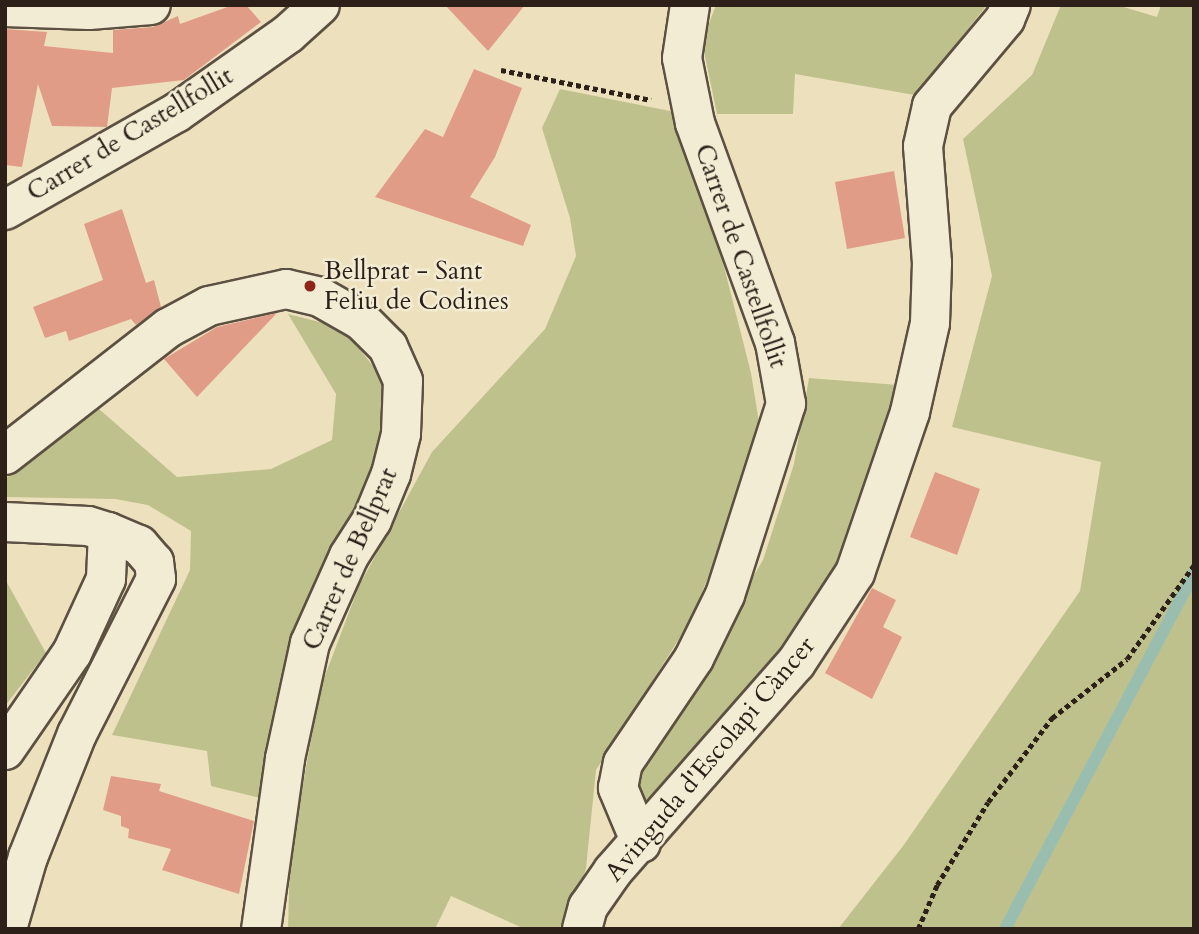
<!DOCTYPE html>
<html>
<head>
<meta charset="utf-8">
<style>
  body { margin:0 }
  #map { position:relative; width:1199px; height:934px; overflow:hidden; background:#ede1bd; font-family:Cardo,serif }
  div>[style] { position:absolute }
  .green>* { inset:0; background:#bfc18d }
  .stream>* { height:12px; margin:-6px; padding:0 6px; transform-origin:6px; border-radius:6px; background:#99beb0 }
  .building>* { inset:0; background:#e19c88 }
  .path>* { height:4.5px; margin-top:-2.25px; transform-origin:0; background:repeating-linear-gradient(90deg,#2c2019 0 5px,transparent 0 8.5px) }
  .roads { filter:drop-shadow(2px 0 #5c5042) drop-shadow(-2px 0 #5c5042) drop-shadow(0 2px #5c5042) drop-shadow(0 -2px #5c5042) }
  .minor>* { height:38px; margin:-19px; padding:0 19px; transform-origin:19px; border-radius:19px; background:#f3ecd4 }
  .dots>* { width:19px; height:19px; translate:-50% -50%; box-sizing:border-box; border:4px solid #f3ecd4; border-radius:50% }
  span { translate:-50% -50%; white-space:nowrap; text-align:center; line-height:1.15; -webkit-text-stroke:5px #f3ecd4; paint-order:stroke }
  .street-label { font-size:26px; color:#2c2019 }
  .poi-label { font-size:26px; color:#2c2019 }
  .left { translate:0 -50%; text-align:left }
  .frame { position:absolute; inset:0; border:7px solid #2c2019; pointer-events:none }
</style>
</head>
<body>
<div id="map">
  <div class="green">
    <i style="clip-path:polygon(716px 5px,987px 5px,929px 78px,920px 96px,795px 74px,793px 114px,717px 114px,702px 42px)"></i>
    <i style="clip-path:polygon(1061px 5px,1117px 5px,1157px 17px,1161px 5px,1194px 5px,1194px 929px,838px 929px,903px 846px,1080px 591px,1101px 462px,952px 427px,992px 276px,963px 139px,1032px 75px)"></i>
    <i style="clip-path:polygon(560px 89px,675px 112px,721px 255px,751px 373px,759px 422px,741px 494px,691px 620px,596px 770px,586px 868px,570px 929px,525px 929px,451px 896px,435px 929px,288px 929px,290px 854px,321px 686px,359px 586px,432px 452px,545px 329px,576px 256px,570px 218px,542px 128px)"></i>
    <i style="clip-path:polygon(288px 314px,343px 328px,380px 375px,389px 425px,369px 485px,306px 602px,279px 698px,260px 798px,211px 786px,207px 751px,112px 735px,190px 570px,191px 531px,148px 505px,115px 499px,5px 497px,5px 479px,99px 409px,177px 477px,271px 469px,332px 440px,336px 394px)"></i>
    <i style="clip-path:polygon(809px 378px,898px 385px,879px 461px,838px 572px,780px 652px,650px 802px,635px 792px,640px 768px,763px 560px,794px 464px)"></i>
    <i style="clip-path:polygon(5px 579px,46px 653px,5px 706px)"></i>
  </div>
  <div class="stream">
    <i style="left:1005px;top:929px;width:403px;rotate:-62deg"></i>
  </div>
  <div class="building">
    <i style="clip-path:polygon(233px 5px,246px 5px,261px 22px,184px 80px,112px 88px,107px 127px,52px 126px,38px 84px,22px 167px,5px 165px,5px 29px,47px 32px,44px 46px,113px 53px,113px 30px,153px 27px,178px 16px,180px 24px)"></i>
    <i style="clip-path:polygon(445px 5px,525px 5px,488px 51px)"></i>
    <i style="clip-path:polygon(474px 69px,522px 88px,495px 157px,470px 197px,531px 225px,523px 246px,375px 197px,425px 129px,443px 137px)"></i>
    <i style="clip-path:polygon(894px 171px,905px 238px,847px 249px,835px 182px)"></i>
    <i style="clip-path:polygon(122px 209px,146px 283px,154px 280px,161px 307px,136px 325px,131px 319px,69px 341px,66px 331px,45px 338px,33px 307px,103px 280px,84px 224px)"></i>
    <i style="clip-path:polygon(277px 313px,197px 397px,164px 359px,217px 327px)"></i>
    <i style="clip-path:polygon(935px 472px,980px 489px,957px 555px,910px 537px)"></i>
    <i style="clip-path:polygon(872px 588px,896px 600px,883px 627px,902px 637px,872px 699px,825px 673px)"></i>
    <i style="clip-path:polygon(111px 776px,161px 784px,159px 791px,254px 821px,239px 894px,162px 870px,171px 849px,128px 838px,129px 829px,121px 826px,121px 816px,103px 810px)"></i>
  </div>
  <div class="path">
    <i style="left:501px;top:70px;width:153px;rotate:11.3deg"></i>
    <i style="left:918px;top:929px;width:48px;rotate:-66.6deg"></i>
    <i style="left:937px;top:885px;width:97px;rotate:-58.4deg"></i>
    <i style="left:988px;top:802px;width:106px;rotate:-52.7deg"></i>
    <i style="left:1052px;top:718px;width:95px;rotate:-38.2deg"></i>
    <i style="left:1127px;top:659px;width:115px;rotate:-54.5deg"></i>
  </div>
  <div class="roads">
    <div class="minor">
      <i style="left:5px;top:7px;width:84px;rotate:2deg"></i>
      <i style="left:89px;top:10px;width:62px;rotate:-4.6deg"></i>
      <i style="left:5px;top:210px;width:197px;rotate:-29.6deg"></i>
      <i style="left:176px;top:113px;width:137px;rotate:-35.2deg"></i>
      <i style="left:288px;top:34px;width:43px;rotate:-42.2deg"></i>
      <i style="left:5px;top:455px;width:207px;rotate:-37.9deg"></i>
      <i style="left:168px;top:328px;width:47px;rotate:-28.2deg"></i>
      <i style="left:209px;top:306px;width:79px;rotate:-12.4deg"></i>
      <i style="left:286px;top:289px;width:35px;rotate:13deg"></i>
      <i style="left:320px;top:297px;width:48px;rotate:29.7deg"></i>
      <i style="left:362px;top:321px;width:37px;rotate:45deg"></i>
      <i style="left:388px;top:347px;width:37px;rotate:66deg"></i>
      <i style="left:403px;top:381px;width:53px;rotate:92.2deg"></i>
      <i style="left:401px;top:434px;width:41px;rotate:104deg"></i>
      <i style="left:391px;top:474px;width:50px;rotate:112.4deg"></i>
      <i style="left:372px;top:520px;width:43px;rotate:122.6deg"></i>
      <i style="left:349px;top:556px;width:95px;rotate:114.1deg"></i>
      <i style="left:310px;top:643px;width:119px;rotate:102.2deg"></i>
      <i style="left:285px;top:759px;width:172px;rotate:98deg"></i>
      <i style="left:5px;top:522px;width:83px;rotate:2.8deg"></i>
      <i style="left:88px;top:526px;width:21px;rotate:17deg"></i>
      <i style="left:108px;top:532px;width:34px;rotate:23deg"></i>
      <i style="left:139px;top:545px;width:23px;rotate:49deg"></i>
      <i style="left:154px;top:562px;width:17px;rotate:83deg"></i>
      <i style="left:156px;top:579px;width:174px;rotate:117deg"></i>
      <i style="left:77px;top:734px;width:132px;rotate:111.7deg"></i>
      <i style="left:28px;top:857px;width:75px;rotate:106.3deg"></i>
      <i style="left:5px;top:750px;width:118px;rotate:-55.4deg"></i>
      <i style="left:72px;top:653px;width:81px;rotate:-65.3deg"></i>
      <i style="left:106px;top:579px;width:47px;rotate:-87.6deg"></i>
      <i style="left:641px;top:843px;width:60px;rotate:-112.7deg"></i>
      <i style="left:618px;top:788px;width:25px;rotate:-79deg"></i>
      <i style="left:623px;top:763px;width:127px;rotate:-55.9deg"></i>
      <i style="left:694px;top:658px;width:70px;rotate:-63.8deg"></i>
      <i style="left:725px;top:595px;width:201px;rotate:-72.3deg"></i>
      <i style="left:786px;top:404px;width:62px;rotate:-100.2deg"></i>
      <i style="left:775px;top:343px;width:234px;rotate:-110deg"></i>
      <i style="left:695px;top:123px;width:66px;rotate:-101.3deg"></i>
      <i style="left:682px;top:58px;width:54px;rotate:-81.4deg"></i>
      <i style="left:582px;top:929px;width:23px;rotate:-75deg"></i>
      <i style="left:588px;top:907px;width:44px;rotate:-55.2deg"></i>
      <i style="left:613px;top:871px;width:277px;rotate:-48.7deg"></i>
      <i style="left:796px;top:663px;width:108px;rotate:-56.8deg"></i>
      <i style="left:855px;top:573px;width:170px;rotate:-71.1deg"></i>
      <i style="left:910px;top:412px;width:91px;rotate:-77.3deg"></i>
      <i style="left:930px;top:323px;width:60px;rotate:-88.1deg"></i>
      <i style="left:932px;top:263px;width:117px;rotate:-94.4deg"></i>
      <i style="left:923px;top:146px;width:41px;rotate:-77.3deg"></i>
      <i style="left:932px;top:106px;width:114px;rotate:-50deg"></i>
      <i style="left:1005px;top:19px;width:15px;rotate:-67deg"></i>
    </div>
  </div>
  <div class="dots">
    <i style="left:310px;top:286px;background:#8f2418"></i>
  </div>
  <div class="street-label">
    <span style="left:130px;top:134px;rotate:-31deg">Carrer de Castellfollit</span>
    <span style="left:741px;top:256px;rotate:71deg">Carrer de Castellfollit</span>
    <span style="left:350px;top:559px;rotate:-66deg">Carrer de Bellprat</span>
    <span style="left:710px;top:759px;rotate:-50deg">Avinguda d'Escolapi Càncer</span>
  </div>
  <div class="poi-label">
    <span class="left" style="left:324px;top:286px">Bellprat - Sant<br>Feliu de Codines</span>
  </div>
  <div class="frame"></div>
</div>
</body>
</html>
